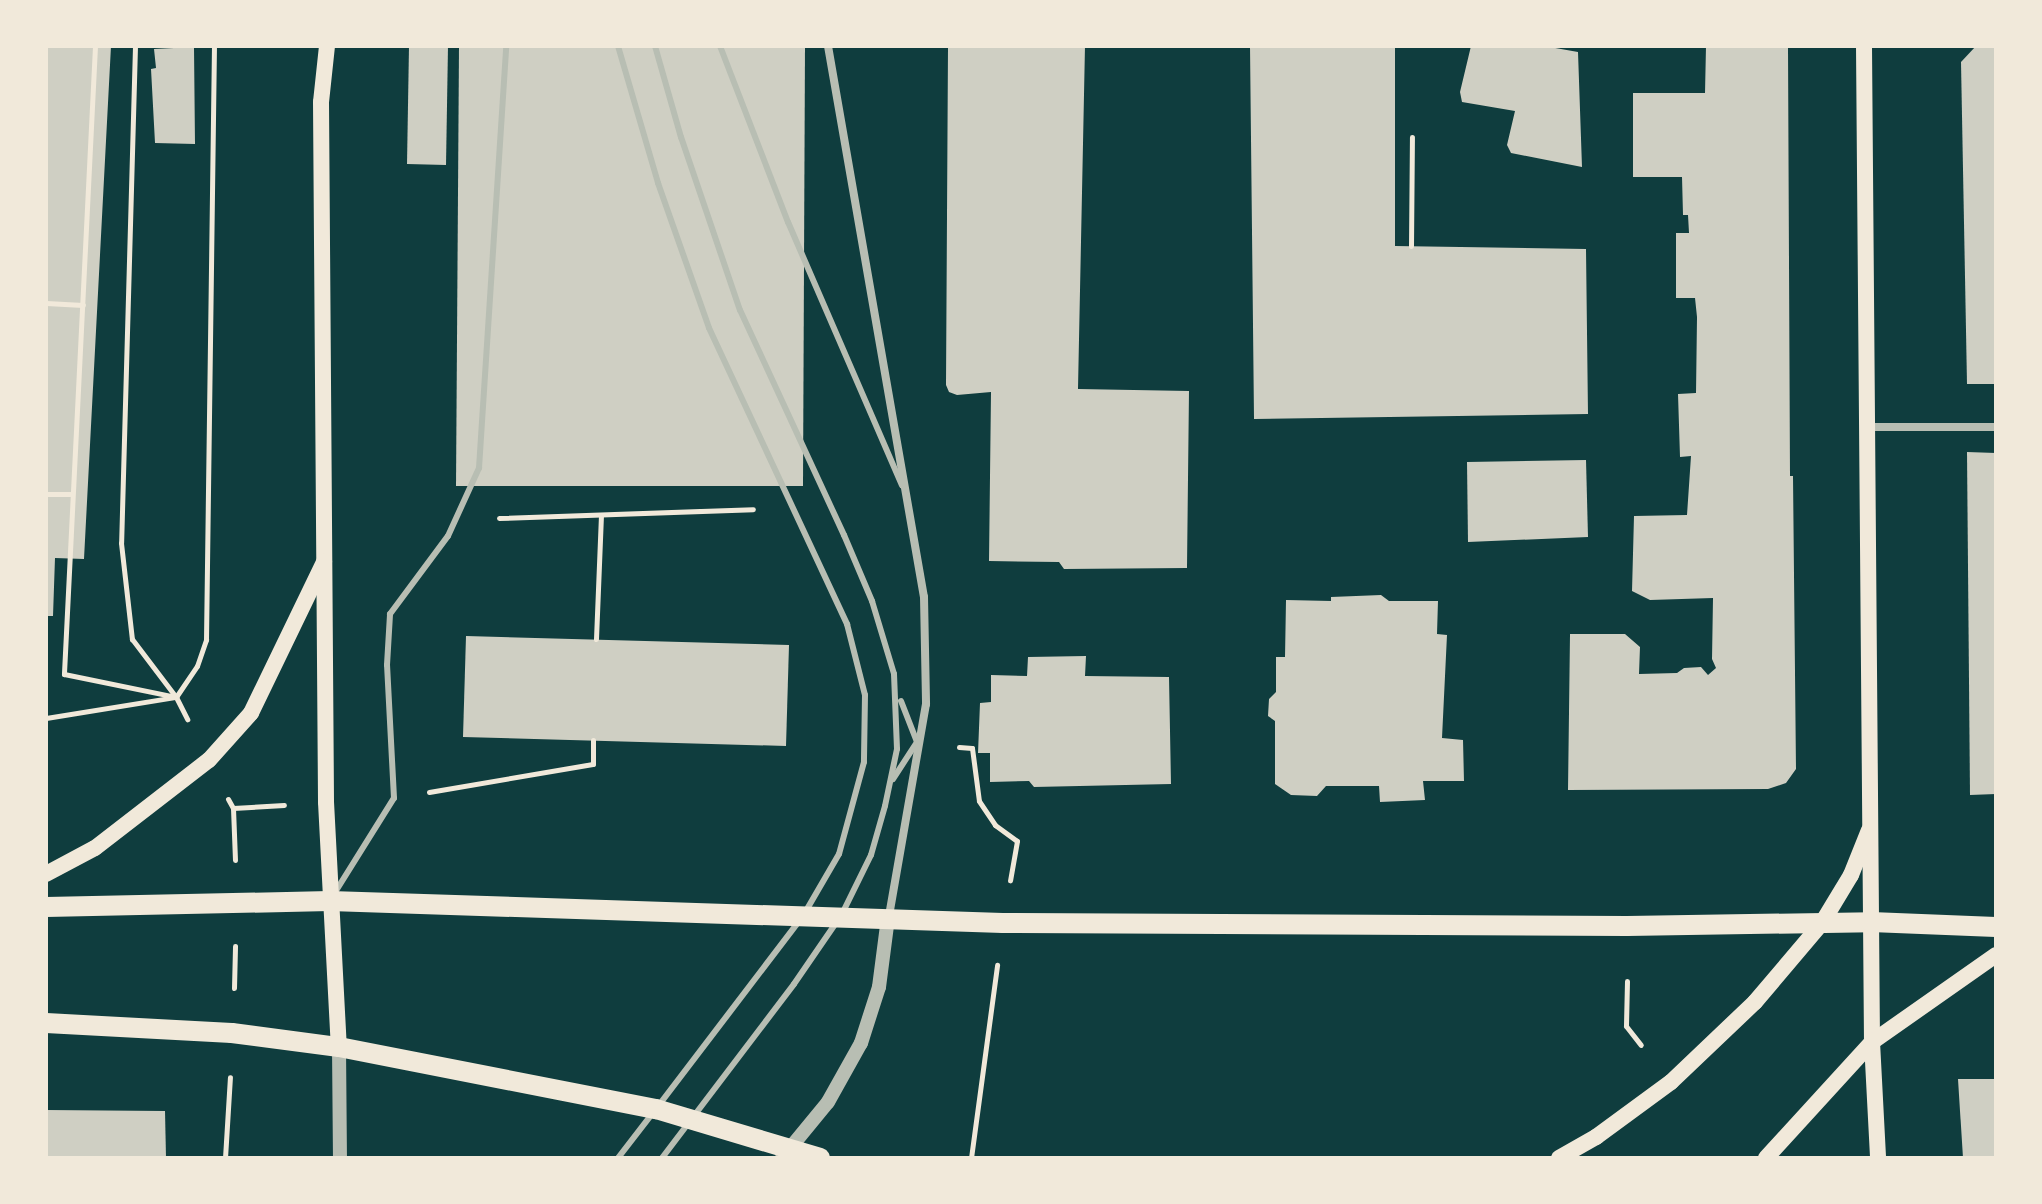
<!DOCTYPE html>
<html>
<head>
<meta charset="utf-8">
<style>
  body { margin:0 }
  #map { position:relative; width:2042px; height:1204px; overflow:hidden; background:#0f3d3e; font-family:"Fira Sans",sans-serif }
  div>[style] { position:absolute }
  .building>* { inset:0; background:#cfcfc3 }
  .path>* { height:5px; margin:-2.5px; padding:0 2.5px; transform-origin:2.5px; border-radius:2.5px; background:#f1e9da }
  .service>* { height:6px; margin:-3px; padding:0 3px; transform-origin:3px; border-radius:3px; background:#b8beb3 }
  .minor>* { height:8px; margin:-4px; padding:0 4px; transform-origin:4px; border-radius:4px; background:#b8beb3 }
  .tertiary>* { height:14px; margin:-7px; padding:0 7px; transform-origin:7px; border-radius:7px; background:#b8beb3 }
  .secondary>* { height:16px; margin:-8px; padding:0 8px; transform-origin:8px; border-radius:8px; background:#f1e9da }
  .primary>* { height:20px; margin:-10px; padding:0 10px; transform-origin:10px; border-radius:10px; background:#f1e9da }
  span { translate:-50% -50%; white-space:nowrap; text-align:center; line-height:1.15; -webkit-text-stroke:8px #f1e9da; paint-order:stroke }
  .frame { position:absolute; inset:0; border:48px solid #f1e9da; pointer-events:none }
</style>
</head>
<body>
<div id="map">
  <div class="building">
    <i style="clip-path:polygon(46px 46px,111px 46px,84px 559px,55px 558px,53px 616px,46px 616px)"></i>
    <i style="clip-path:polygon(409px 46px,448px 46px,446px 165px,407px 164px)"></i>
    <i style="clip-path:polygon(459px 46px,805px 46px,803px 486px,456px 486px)"></i>
    <i style="clip-path:polygon(948px 46px,1085px 46px,1078px 389px,1189px 391px,1187px 568px,1064px 569px,1059px 562px,989px 561px,991px 392px,957px 395px,949px 392px,946px 385px)"></i>
    <i style="clip-path:polygon(1250px 46px,1395px 46px,1395px 246px,1586px 249px,1588px 414px,1254px 419px)"></i>
    <i style="clip-path:polygon(1471px 46px,1544px 46px,1578px 52px,1582px 167px,1511px 153px,1507px 145px,1515px 111px,1462px 102px,1460px 92px)"></i>
    <i style="clip-path:polygon(1706px 46px,1788px 46px,1790px 476px,1793px 476px,1796px 769px,1786px 783px,1768px 789px,1568px 790px,1570px 634px,1625px 634px,1640px 647px,1639px 674px,1677px 673px,1684px 668px,1701px 667px,1708px 675px,1716px 668px,1712px 659px,1713px 598px,1650px 600px,1632px 591px,1634px 516px,1687px 515px,1691px 456px,1680px 457px,1678px 394px,1696px 393px,1697px 317px,1695px 298px,1676px 298px,1676px 233px,1689px 233px,1688px 215px,1683px 215px,1682px 177px,1633px 177px,1633px 93px,1705px 93px)"></i>
    <i style="clip-path:polygon(1976px 46px,1996px 46px,1996px 384px,1967px 384px,1961px 62px)"></i>
    <i style="clip-path:polygon(194px 47px,195px 144px,155px 143px,151px 69px,156px 68px,154px 49px)"></i>
    <i style="clip-path:polygon(1967px 452px,1996px 453px,1996px 794px,1970px 795px)"></i>
    <i style="clip-path:polygon(1586px 460px,1588px 537px,1468px 542px,1467px 462px)"></i>
    <i style="clip-path:polygon(1381px 595px,1389px 601px,1438px 601px,1437px 634px,1447px 635px,1442px 738px,1463px 740px,1464px 781px,1423px 781px,1425px 800px,1380px 802px,1379px 786px,1326px 786px,1317px 796px,1291px 795px,1275px 784px,1275px 721px,1268px 716px,1269px 699px,1276px 692px,1276px 657px,1285px 657px,1286px 600px,1331px 601px,1331px 597px)"></i>
    <i style="clip-path:polygon(466px 636px,789px 645px,786px 746px,463px 737px)"></i>
    <i style="clip-path:polygon(1086px 656px,1085px 676px,1169px 677px,1171px 784px,1034px 787px,1029px 781px,990px 782px,990px 753px,978px 753px,980px 703px,991px 702px,991px 675px,1027px 676px,1028px 657px)"></i>
    <i style="clip-path:polygon(1958px 1079px,1996px 1079px,1996px 1158px,1963px 1158px)"></i>
    <i style="clip-path:polygon(46px 1110px,165px 1111px,166px 1158px,46px 1158px)"></i>
  </div>
  <div class="path">
    <i style="left:95px;top:46px;width:629px;rotate:92.83deg"></i>
    <i style="left:64px;top:674px;width:109px;rotate:11.6deg"></i>
    <i style="left:135px;top:46px;width:497px;rotate:91.6deg"></i>
    <i style="left:121px;top:543px;width:97px;rotate:83.5deg"></i>
    <i style="left:132px;top:639px;width:73px;rotate:52.8deg"></i>
    <i style="left:176px;top:697px;width:25px;rotate:63deg"></i>
    <i style="left:1411px;top:246px;width:109px;rotate:-89.5deg"></i>
    <i style="left:46px;top:303px;width:37px;rotate:3deg"></i>
    <i style="left:46px;top:494px;width:24px"></i>
    <i style="left:499px;top:518px;width:254px;rotate:-2deg"></i>
    <i style="left:596px;top:639px;width:124px;rotate:-87.7deg"></i>
    <i style="left:46px;top:718px;width:132px;rotate:-9.2deg"></i>
    <i style="left:176px;top:697px;width:37px;rotate:-56deg"></i>
    <i style="left:197px;top:666px;width:28px;rotate:-71deg"></i>
    <i style="left:206px;top:640px;width:594px;rotate:-89.23deg"></i>
    <i style="left:959px;top:747px;width:13px;rotate:4deg"></i>
    <i style="left:972px;top:748px;width:53px;rotate:82.5deg"></i>
    <i style="left:979px;top:801px;width:29px;rotate:56deg"></i>
    <i style="left:995px;top:825px;width:27px;rotate:36deg"></i>
    <i style="left:1017px;top:841px;width:40px;rotate:100deg"></i>
    <i style="left:429px;top:792px;width:166px;rotate:-9.7deg"></i>
    <i style="left:593px;top:764px;width:24px;rotate:-90deg"></i>
    <i style="left:228px;top:799px;width:10px;rotate:61deg"></i>
    <i style="left:233px;top:808px;width:52px;rotate:87.8deg"></i>
    <i style="left:233px;top:808px;width:51px;rotate:-3.4deg"></i>
    <i style="left:1627px;top:981px;width:45px;rotate:91.3deg"></i>
    <i style="left:1626px;top:1026px;width:24px;rotate:52deg"></i>
    <i style="left:234px;top:988px;width:42px;rotate:-88.6deg"></i>
    <i style="left:225px;top:1158px;width:81px;rotate:-86.5deg"></i>
    <i style="left:971px;top:1158px;width:195px;rotate:-82.3deg"></i>
  </div>
  <div class="service">
    <i style="left:618px;top:46px;width:143px;rotate:73.7deg"></i>
    <i style="left:658px;top:183px;width:154px;rotate:70.6deg"></i>
    <i style="left:709px;top:328px;width:327px;rotate:65deg"></i>
    <i style="left:847px;top:624px;width:73px;rotate:75.8deg"></i>
    <i style="left:865px;top:695px;width:67px;rotate:90.9deg"></i>
    <i style="left:864px;top:762px;width:95px;rotate:105.2deg"></i>
    <i style="left:839px;top:854px;width:66px;rotate:120.1deg"></i>
    <i style="left:655px;top:46px;width:95px;rotate:74.1deg"></i>
    <i style="left:681px;top:137px;width:183px;rotate:71.2deg"></i>
    <i style="left:740px;top:310px;width:248px;rotate:65.2deg"></i>
    <i style="left:844px;top:535px;width:72px;rotate:67deg"></i>
    <i style="left:872px;top:601px;width:76px;rotate:73.2deg"></i>
    <i style="left:894px;top:674px;width:75px;rotate:87.7deg"></i>
    <i style="left:897px;top:749px;width:58px;rotate:101.9deg"></i>
    <i style="left:885px;top:806px;width:51px;rotate:105.9deg"></i>
    <i style="left:871px;top:855px;width:66px;rotate:116.2deg"></i>
    <i style="left:720px;top:46px;width:189px;rotate:68.9deg"></i>
    <i style="left:788px;top:222px;width:287px;rotate:66.6deg"></i>
    <i style="left:893px;top:779px;width:44px;rotate:-57deg"></i>
    <i style="left:917px;top:742px;width:44px;rotate:-111.3deg"></i>
    <i style="left:334px;top:894px;width:113px;rotate:-58deg"></i>
    <i style="left:394px;top:798px;width:133px;rotate:-93deg"></i>
    <i style="left:387px;top:665px;width:51px;rotate:-86.6deg"></i>
    <i style="left:390px;top:614px;width:97px;rotate:-53.4deg"></i>
    <i style="left:448px;top:536px;width:75px;rotate:-65.5deg"></i>
    <i style="left:479px;top:468px;width:423px;rotate:-86.3deg"></i>
    <i style="left:659px;top:1105px;width:233px;rotate:-52.7deg"></i>
    <i style="left:618px;top:1158px;width:56px;rotate:-52.3deg"></i>
    <i style="left:662px;top:1158px;width:218px;rotate:-52.8deg"></i>
    <i style="left:794px;top:984px;width:74px;rotate:-55.5deg"></i>
  </div>
  <div class="minor">
    <i style="left:828px;top:46px;width:559px;rotate:80.12deg"></i>
    <i style="left:924px;top:597px;width:107px;rotate:88.9deg"></i>
    <i style="left:926px;top:704px;width:216px;rotate:99.9deg"></i>
    <i style="left:1866px;top:427px;width:130px"></i>
  </div>
  <div class="tertiary">
    <i style="left:339px;top:1047px;width:111px;rotate:89.5deg"></i>
    <i style="left:782px;top:1158px;width:72px;rotate:-50.6deg"></i>
    <i style="left:828px;top:1102px;width:68px;rotate:-60.8deg"></i>
    <i style="left:861px;top:1043px;width:59px;rotate:-72.2deg"></i>
    <i style="left:879px;top:987px;width:70px;rotate:-82.6deg"></i>
  </div>
  <div class="secondary">
    <i style="left:327px;top:46px;width:56px;rotate:96.1deg"></i>
    <i style="left:321px;top:102px;width:700px;rotate:89.59deg"></i>
    <i style="left:326px;top:802px;width:245px;rotate:87deg"></i>
    <i style="left:1864px;top:46px;width:996px;rotate:89.54deg"></i>
    <i style="left:1872px;top:1042px;width:116px;rotate:87deg"></i>
    <i style="left:46px;top:874px;width:55px;rotate:-28deg"></i>
    <i style="left:95px;top:848px;width:144px;rotate:-37.7deg"></i>
    <i style="left:209px;top:760px;width:63px;rotate:-48.2deg"></i>
    <i style="left:251px;top:713px;width:168px;rotate:-64.2deg"></i>
    <i style="left:1559px;top:1158px;width:43px;rotate:-29.6deg"></i>
    <i style="left:1596px;top:1137px;width:93px;rotate:-36.3deg"></i>
    <i style="left:1671px;top:1082px;width:116px;rotate:-43.6deg"></i>
    <i style="left:1755px;top:1002px;width:104px;rotate:-49.7deg"></i>
    <i style="left:1822px;top:923px;width:56px;rotate:-58.9deg"></i>
    <i style="left:1851px;top:875px;width:48px;rotate:-68.2deg"></i>
    <i style="left:1766px;top:1158px;width:157px;rotate:-47.6deg"></i>
    <i style="left:1872px;top:1042px;width:151px;rotate:-35.1deg"></i>
  </div>
  <div class="primary">
    <i style="left:46px;top:907px;width:284px;rotate:-1.2deg"></i>
    <i style="left:330px;top:901px;width:673px;rotate:1.87deg"></i>
    <i style="left:1003px;top:923px;width:624px;rotate:0.28deg"></i>
    <i style="left:1627px;top:926px;width:244px;rotate:-0.9deg"></i>
    <i style="left:1871px;top:922px;width:125px;rotate:2.3deg"></i>
    <i style="left:46px;top:1023px;width:186px;rotate:3.1deg"></i>
    <i style="left:232px;top:1033px;width:108px;rotate:7.5deg"></i>
    <i style="left:339px;top:1047px;width:323px;rotate:11.1deg"></i>
    <i style="left:656px;top:1109px;width:171px;rotate:16.6deg"></i>
  </div>
  <div class="frame"></div>
</div>
</body>
</html>
